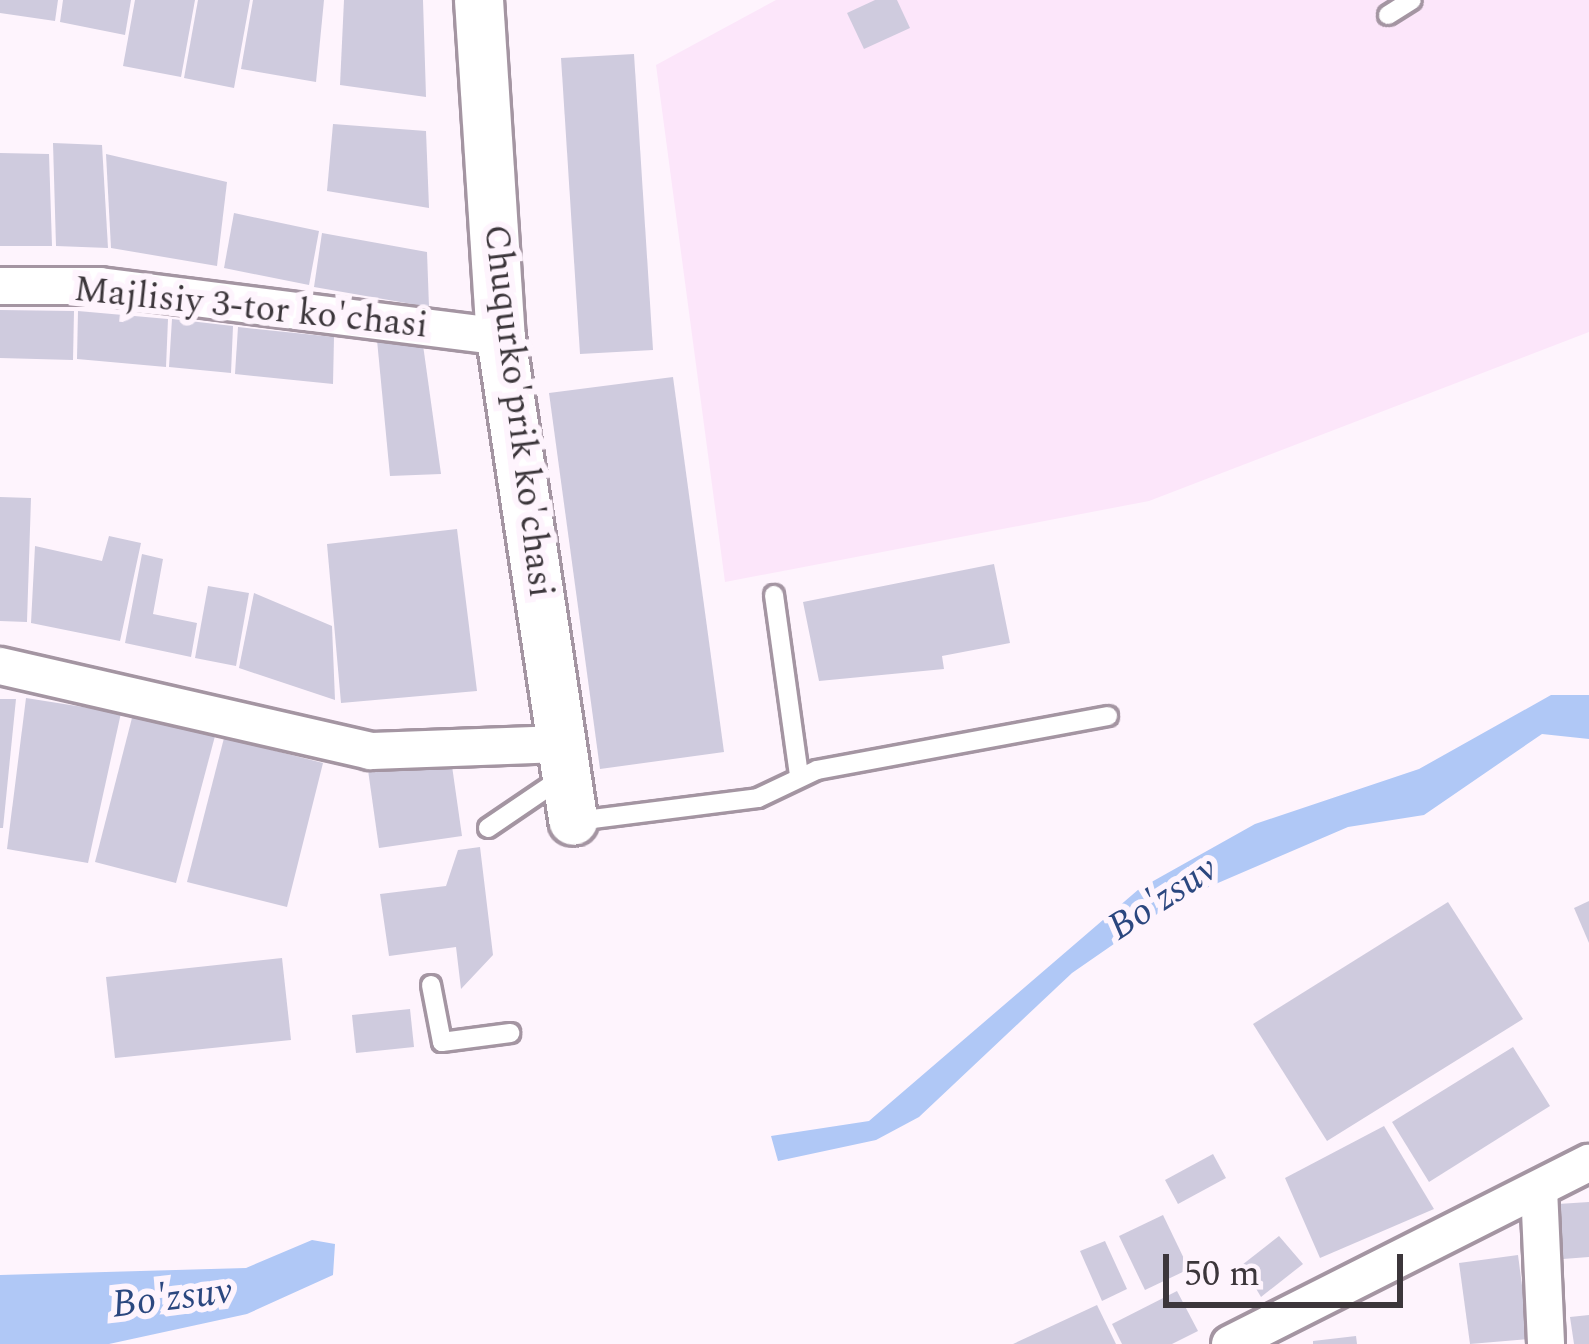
<!DOCTYPE html>
<html>
<head>
<meta charset="utf-8">
<style>
  body { margin:0 }
  #map { position:relative; width:1589px; height:1344px; overflow:hidden; background:#fef4fd; font-family:Spectral,serif }
  div>[style] { position:absolute }
  .built>* { inset:0; background:#fce6fa }
  .water>* { inset:0; background:#b0c8f6 }
  .building>* { inset:0; background:#cfcbde }
  .roads { filter:drop-shadow(3px 0 #a495a2) drop-shadow(-3px 0 #a495a2) drop-shadow(0 3px #a495a2) drop-shadow(0 -3px #a495a2) }
  .lane>* { height:18px; margin:-9px; padding:0 9px; transform-origin:9px; border-radius:9px; background:#fff }
  .street>* { height:36px; margin:-18px; padding:0 18px; transform-origin:18px; border-radius:18px; background:#fff }
  .secondary>* { height:48px; margin:-24px; padding:0 24px; transform-origin:24px; border-radius:24px; background:#fff }
  span { translate:-50% -50%; white-space:nowrap; text-align:center; line-height:1.15; -webkit-text-stroke:12px #fef4fd; paint-order:stroke }
  .street-label { font-size:36px; color:#3c363b }
  .water-label { font-size:39px; color:#2b477f; font-style:italic }
  .scale { position:absolute; left:1163px; top:1254px; width:240px; height:54px; box-sizing:border-box; border:6px solid #3c363b; border-top:0; padding-left:15px; font-size:36px; line-height:42px; white-space:nowrap; color:#3c363b; -webkit-text-stroke:9px #fef4fd; paint-order:stroke }
</style>
</head>
<body>
<div id="map">
  <div class="built">
    <i style="clip-path:polygon(776px 0,1589px 0,1589px 332px,1149px 501px,725px 582px,656px 65px)"></i>
  </div>
  <div class="water">
    <i style="clip-path:polygon(1551px 695px,1589px 695px,1589px 739px,1542px 734px,1424px 815px,1348px 827px,1176px 901px,1072px 973px,919px 1117px,876px 1140px,778px 1161px,771px 1136px,869px 1121px,1139px 889px,1255px 824px,1419px 769px)"></i>
    <i style="clip-path:polygon(312px 1240px,335px 1244px,333px 1275px,247px 1314px,109px 1344px,0 1344px,0 1275px,246px 1268px)"></i>
  </div>
  <div class="building">
    <i style="clip-path:polygon(0 0,58px 0,55px 21px,0 13px)"></i>
    <i style="clip-path:polygon(63px 0,131px 0,125px 35px,60px 22px)"></i>
    <i style="clip-path:polygon(135px 0,195px 0,181px 77px,123px 66px)"></i>
    <i style="clip-path:polygon(198px 0,250px 0,234px 88px,184px 78px)"></i>
    <i style="clip-path:polygon(253px 0,324px 0,316px 82px,241px 69px)"></i>
    <i style="clip-path:polygon(344px 0,423px 0,426px 97px,340px 85px)"></i>
    <i style="clip-path:polygon(875px 0,897px 0,910px 28px,864px 49px,847px 13px)"></i>
    <i style="clip-path:polygon(634px 54px,653px 350px,580px 354px,561px 58px)"></i>
    <i style="clip-path:polygon(333px 124px,426px 131px,429px 208px,327px 191px)"></i>
    <i style="clip-path:polygon(53px 143px,102px 145px,108px 248px,56px 246px)"></i>
    <i style="clip-path:polygon(0 153px,49px 154px,52px 246px,0 246px)"></i>
    <i style="clip-path:polygon(106px 154px,227px 182px,217px 266px,111px 248px)"></i>
    <i style="clip-path:polygon(234px 213px,319px 231px,309px 285px,224px 268px)"></i>
    <i style="clip-path:polygon(322px 233px,427px 252px,429px 307px,314px 287px)"></i>
    <i style="clip-path:polygon(0 310px,74px 311px,73px 360px,0 358px)"></i>
    <i style="clip-path:polygon(78px 311px,168px 319px,166px 367px,77px 359px)"></i>
    <i style="clip-path:polygon(172px 319px,233px 326px,231px 373px,169px 367px)"></i>
    <i style="clip-path:polygon(238px 327px,334px 337px,333px 384px,235px 374px)"></i>
    <i style="clip-path:polygon(377px 340px,423px 345px,441px 474px,390px 476px)"></i>
    <i style="clip-path:polygon(673px 377px,724px 752px,600px 769px,549px 393px)"></i>
    <i style="clip-path:polygon(0 497px,31px 498px,27px 622px,0 621px)"></i>
    <i style="clip-path:polygon(457px 529px,477px 691px,341px 703px,327px 544px)"></i>
    <i style="clip-path:polygon(109px 536px,141px 543px,120px 641px,31px 623px,35px 546px,102px 561px)"></i>
    <i style="clip-path:polygon(142px 554px,163px 559px,153px 614px,197px 623px,191px 657px,125px 643px)"></i>
    <i style="clip-path:polygon(994px 564px,1010px 643px,942px 656px,944px 669px,819px 681px,803px 602px)"></i>
    <i style="clip-path:polygon(208px 586px,249px 593px,236px 666px,195px 658px)"></i>
    <i style="clip-path:polygon(254px 593px,332px 626px,335px 700px,239px 668px)"></i>
    <i style="clip-path:polygon(26px 698px,121px 713px,88px 863px,7px 849px)"></i>
    <i style="clip-path:polygon(0 699px,16px 699px,3px 828px,0 828px)"></i>
    <i style="clip-path:polygon(133px 714px,215px 736px,176px 883px,95px 862px)"></i>
    <i style="clip-path:polygon(224px 738px,323px 763px,287px 907px,187px 882px)"></i>
    <i style="clip-path:polygon(450px 752px,462px 836px,379px 848px,367px 763px)"></i>
    <i style="clip-path:polygon(480px 847px,493px 955px,461px 989px,456px 947px,389px 956px,380px 894px,446px 886px,458px 850px)"></i>
    <i style="clip-path:polygon(1589px 901px,1589px 943px,1574px 908px)"></i>
    <i style="clip-path:polygon(1448px 902px,1523px 1019px,1327px 1141px,1253px 1024px)"></i>
    <i style="clip-path:polygon(282px 958px,291px 1040px,115px 1058px,106px 977px)"></i>
    <i style="clip-path:polygon(410px 1009px,414px 1047px,356px 1053px,352px 1015px)"></i>
    <i style="clip-path:polygon(1513px 1047px,1550px 1106px,1429px 1182px,1392px 1122px)"></i>
    <i style="clip-path:polygon(1384px 1126px,1434px 1209px,1320px 1258px,1285px 1178px)"></i>
    <i style="clip-path:polygon(1213px 1154px,1226px 1178px,1178px 1204px,1165px 1180px)"></i>
    <i style="clip-path:polygon(1589px 1202px,1589px 1257px,1563px 1259px,1558px 1204px)"></i>
    <i style="clip-path:polygon(1163px 1215px,1189px 1269px,1145px 1290px,1119px 1236px)"></i>
    <i style="clip-path:polygon(1279px 1236px,1303px 1264px,1261px 1297px,1242px 1265px)"></i>
    <i style="clip-path:polygon(1105px 1241px,1127px 1289px,1102px 1301px,1080px 1251px)"></i>
    <i style="clip-path:polygon(1518px 1255px,1529px 1339px,1470px 1344px,1459px 1263px)"></i>
    <i style="clip-path:polygon(1177px 1291px,1198px 1331px,1172px 1344px,1122px 1344px,1112px 1324px)"></i>
    <i style="clip-path:polygon(1097px 1305px,1116px 1344px,1013px 1344px)"></i>
    <i style="clip-path:polygon(1589px 1315px,1589px 1344px,1574px 1344px,1570px 1317px)"></i>
    <i style="clip-path:polygon(1356px 1336px,1357px 1344px,1313px 1344px,1313px 1341px)"></i>
  </div>
  <div class="roads">
    <div class="lane">
      <i style="left:1388px;top:15px;width:28px;rotate:-32deg"></i>
      <i style="left:774px;top:595px;width:183px;rotate:82.1deg"></i>
      <i style="left:577px;top:821px;width:182px;rotate:-7.2deg"></i>
      <i style="left:758px;top:798px;width:65px;rotate:-25.4deg"></i>
      <i style="left:817px;top:770px;width:296px;rotate:-10.5deg"></i>
      <i style="left:488px;top:828px;width:91px;rotate:-34.2deg"></i>
      <i style="left:431px;top:985px;width:58px;rotate:79.1deg"></i>
      <i style="left:442px;top:1042px;width:69px;rotate:-7.5deg"></i>
    </div>
    <div class="street">
      <i style="left:0;top:286px;width:100px"></i>
      <i style="left:100px;top:286px;width:404px;rotate:7.2deg"></i>
      <i style="left:0;top:666px;width:380px;rotate:12.9deg"></i>
      <i style="left:370px;top:751px;width:193px;rotate:-2.1deg"></i>
      <i style="left:1539px;top:1189px;width:155px;rotate:87.4deg"></i>
      <i style="left:1230px;top:1344px;width:402px;rotate:-26.8deg"></i>
    </div>
    <div class="secondary">
      <i style="left:479px;top:0;width:338px;rotate:86.3deg"></i>
      <i style="left:501px;top:337px;width:489px;rotate:81.5deg"></i>
    </div>
  </div>
  <div class="street-label">
    <span style="left:251px;top:308px;rotate:6deg">Majlisiy 3-tor ko'chasi</span>
    <span style="left:518px;top:411px;rotate:83deg">Chuqurko'prik ko'chasi</span>
  </div>
  <div class="water-label">
    <span style="left:1163px;top:899px;rotate:-33deg">Bo'zsuv</span>
    <span style="left:172px;top:1299px;rotate:-7deg">Bo'zsuv</span>
  </div>
  <div class="scale">50 m</div>
</div>
</body>
</html>
